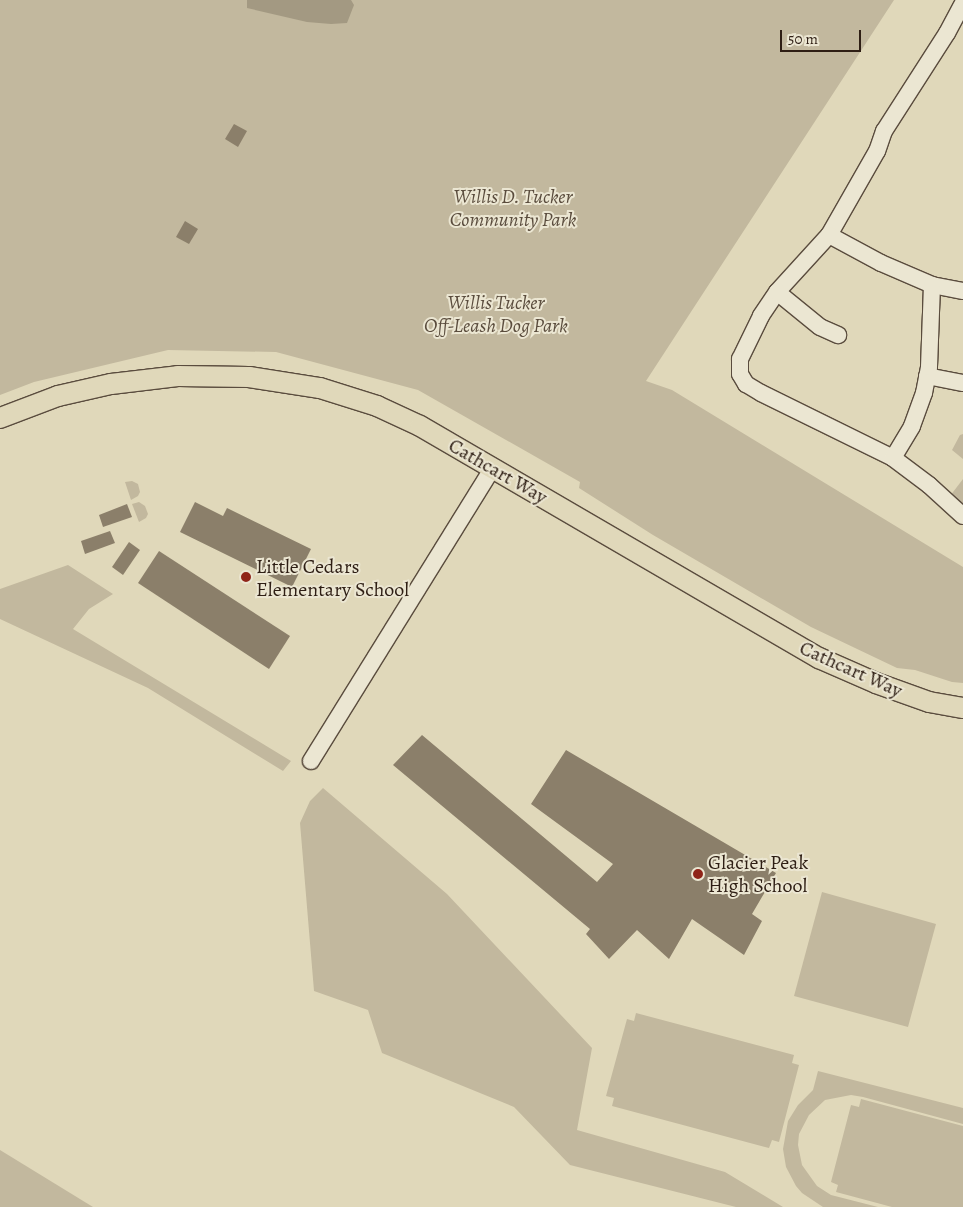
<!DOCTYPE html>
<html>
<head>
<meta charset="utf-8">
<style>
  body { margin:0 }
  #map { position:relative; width:963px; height:1207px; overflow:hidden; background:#e0d8ba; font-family:Alegreya,serif }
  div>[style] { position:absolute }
  .green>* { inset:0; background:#c2b89e }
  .water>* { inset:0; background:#a39982 }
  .building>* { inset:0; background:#8b7f6a }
  .roads { filter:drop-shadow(1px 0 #5a4c3e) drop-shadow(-1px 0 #5a4c3e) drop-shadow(0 1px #5a4c3e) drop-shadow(0 -1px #5a4c3e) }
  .minor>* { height:16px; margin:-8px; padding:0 8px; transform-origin:8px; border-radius:8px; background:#ebe6d2 }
  .major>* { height:20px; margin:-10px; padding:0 10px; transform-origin:10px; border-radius:10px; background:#e0d8ba }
  .dots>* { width:14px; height:14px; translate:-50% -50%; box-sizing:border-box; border:2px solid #ebe6d2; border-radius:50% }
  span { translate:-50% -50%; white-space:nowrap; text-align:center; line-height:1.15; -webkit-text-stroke:4px #ebe6d2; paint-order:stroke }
  .park-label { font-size:20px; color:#5a4c3d; font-style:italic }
  .street-label { font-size:20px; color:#2e1e14 }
  .poi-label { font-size:20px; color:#2e1e14 }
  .left { translate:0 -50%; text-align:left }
  .scale { position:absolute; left:780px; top:30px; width:81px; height:22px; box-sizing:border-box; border:2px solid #2e1e14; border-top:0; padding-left:6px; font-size:15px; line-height:18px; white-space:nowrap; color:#2e1e14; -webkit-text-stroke:4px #ebe6d2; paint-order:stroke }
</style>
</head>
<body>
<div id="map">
  <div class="green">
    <i style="clip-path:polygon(0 0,894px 0,646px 381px,672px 390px,963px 567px,963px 683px,952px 682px,915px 670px,897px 668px,811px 627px,653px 535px,579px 488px,580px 482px,418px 390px,276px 352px,168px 350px,34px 382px,0 395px)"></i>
    <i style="clip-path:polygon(963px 434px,963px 459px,952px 450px,960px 435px)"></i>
    <i style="clip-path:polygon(963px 479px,963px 510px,950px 496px)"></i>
    <i style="clip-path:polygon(132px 481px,138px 484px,140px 492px,138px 496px,131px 500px,125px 482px)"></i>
    <i style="clip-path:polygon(139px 502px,145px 506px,148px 514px,146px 518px,139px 522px,132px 504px)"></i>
    <i style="clip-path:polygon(68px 565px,113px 594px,89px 609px,73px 629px,291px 761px,283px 771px,148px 688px,0 619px,0 589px)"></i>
    <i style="clip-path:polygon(323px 788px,447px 894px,592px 1048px,577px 1130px,725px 1172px,783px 1207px,736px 1207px,570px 1165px,514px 1107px,382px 1053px,368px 1010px,314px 991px,300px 823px,310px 801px)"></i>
    <i style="clip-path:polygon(822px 892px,936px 924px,908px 1027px,794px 996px)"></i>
    <i style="clip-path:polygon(636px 1013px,794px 1055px,792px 1063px,799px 1065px,779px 1142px,772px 1140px,769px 1148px,612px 1106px,614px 1098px,606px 1096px,627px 1019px,634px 1021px)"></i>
    <i style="clip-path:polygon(818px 1071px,963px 1108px,963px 1124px,863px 1097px,851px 1095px,825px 1100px,809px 1115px,799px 1134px,798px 1145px,802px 1165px,817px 1186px,831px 1195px,878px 1207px,823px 1207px,802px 1193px,796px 1186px,786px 1167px,783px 1149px,788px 1121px,798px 1105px,813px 1090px)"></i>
    <i style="clip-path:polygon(861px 1099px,963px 1126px,963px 1207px,892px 1207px,836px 1192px,838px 1185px,831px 1182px,851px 1105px,859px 1107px)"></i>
    <i style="clip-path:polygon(0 1150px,93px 1207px,0 1207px)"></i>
  </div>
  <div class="water">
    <i style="clip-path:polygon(247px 0,351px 0,354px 5px,347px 23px,331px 24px,307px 22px,247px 8px)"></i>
  </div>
  <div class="building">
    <i style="clip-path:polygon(234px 124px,247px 131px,238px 147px,225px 139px)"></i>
    <i style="clip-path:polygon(185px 221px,198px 229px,189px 244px,176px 237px)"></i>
    <i style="clip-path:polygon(195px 502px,223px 516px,227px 508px,311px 549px,292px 587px,180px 532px)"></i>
    <i style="clip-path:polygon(127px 504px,132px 517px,103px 527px,99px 515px)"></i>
    <i style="clip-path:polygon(110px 531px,115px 543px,85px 554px,81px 541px)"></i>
    <i style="clip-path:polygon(129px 542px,140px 550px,123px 575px,112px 567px)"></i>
    <i style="clip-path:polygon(159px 551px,290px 636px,269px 669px,138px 583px)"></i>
    <i style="clip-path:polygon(422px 735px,597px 882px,613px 864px,531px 804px,566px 750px,776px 873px,752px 914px,762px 921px,744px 955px,692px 919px,669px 959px,637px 930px,609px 959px,586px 934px,590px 929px,393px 765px)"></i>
  </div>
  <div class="roads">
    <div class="minor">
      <i style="left:963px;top:3px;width:34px;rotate:118deg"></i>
      <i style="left:947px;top:33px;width:117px;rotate:122.7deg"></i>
      <i style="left:884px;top:131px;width:21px;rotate:109deg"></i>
      <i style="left:877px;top:151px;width:97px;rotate:119.7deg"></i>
      <i style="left:829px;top:235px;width:77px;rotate:132.4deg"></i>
      <i style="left:777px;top:292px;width:29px;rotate:124deg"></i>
      <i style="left:761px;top:316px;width:48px;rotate:116deg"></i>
      <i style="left:740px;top:359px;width:15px;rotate:90deg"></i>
      <i style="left:740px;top:374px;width:12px;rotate:59deg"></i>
      <i style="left:746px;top:384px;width:17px;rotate:31deg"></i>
      <i style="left:761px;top:393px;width:147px;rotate:26.2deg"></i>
      <i style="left:893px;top:458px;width:45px;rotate:36.9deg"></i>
      <i style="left:929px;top:485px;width:46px;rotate:42.4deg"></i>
      <i style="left:829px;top:235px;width:59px;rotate:28.3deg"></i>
      <i style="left:881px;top:263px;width:56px;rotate:23.3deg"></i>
      <i style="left:932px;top:285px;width:32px;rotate:11deg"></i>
      <i style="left:777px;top:292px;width:55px;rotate:39.1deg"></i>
      <i style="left:820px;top:327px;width:20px;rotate:24deg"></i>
      <i style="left:927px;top:376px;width:37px;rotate:11deg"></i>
      <i style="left:893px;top:458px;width:37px;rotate:-59deg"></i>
      <i style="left:912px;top:426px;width:35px;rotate:-70deg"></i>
      <i style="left:924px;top:393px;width:26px;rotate:-79deg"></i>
      <i style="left:929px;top:367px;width:82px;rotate:-87.9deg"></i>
      <i style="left:311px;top:761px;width:346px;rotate:-58.2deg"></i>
    </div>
    <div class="major">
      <i style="left:0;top:418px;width:62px;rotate:-20.8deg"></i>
      <i style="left:58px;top:396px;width:54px;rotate:-12.8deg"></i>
      <i style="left:111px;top:384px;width:67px;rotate:-6.8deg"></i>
      <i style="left:178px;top:376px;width:71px;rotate:0.8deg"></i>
      <i style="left:249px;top:377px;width:72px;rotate:8.8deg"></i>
      <i style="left:320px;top:388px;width:60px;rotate:17.5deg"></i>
      <i style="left:377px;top:406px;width:47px;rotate:24.9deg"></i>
      <i style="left:420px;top:426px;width:462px;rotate:30.2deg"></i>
      <i style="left:819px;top:658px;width:62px;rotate:23.7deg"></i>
      <i style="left:876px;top:683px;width:56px;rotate:19.7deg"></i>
      <i style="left:929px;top:702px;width:35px;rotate:10deg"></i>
    </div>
  </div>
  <div class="dots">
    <i style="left:246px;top:577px;background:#8f2418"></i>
    <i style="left:698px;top:874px;background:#8f2418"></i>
  </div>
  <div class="park-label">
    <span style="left:513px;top:208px">Willis D. Tucker<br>Community Park</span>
    <span style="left:496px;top:314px">Willis Tucker<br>Off-Leash Dog Park</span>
  </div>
  <div class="street-label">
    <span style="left:498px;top:471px;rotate:30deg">Cathcart Way</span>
    <span style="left:851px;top:669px;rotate:24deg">Cathcart Way</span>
  </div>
  <div class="poi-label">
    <span class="left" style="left:256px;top:578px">Little Cedars<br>Elementary School</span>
    <span class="left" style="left:708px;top:874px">Glacier Peak<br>High School</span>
  </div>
  <div class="scale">50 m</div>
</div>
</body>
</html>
